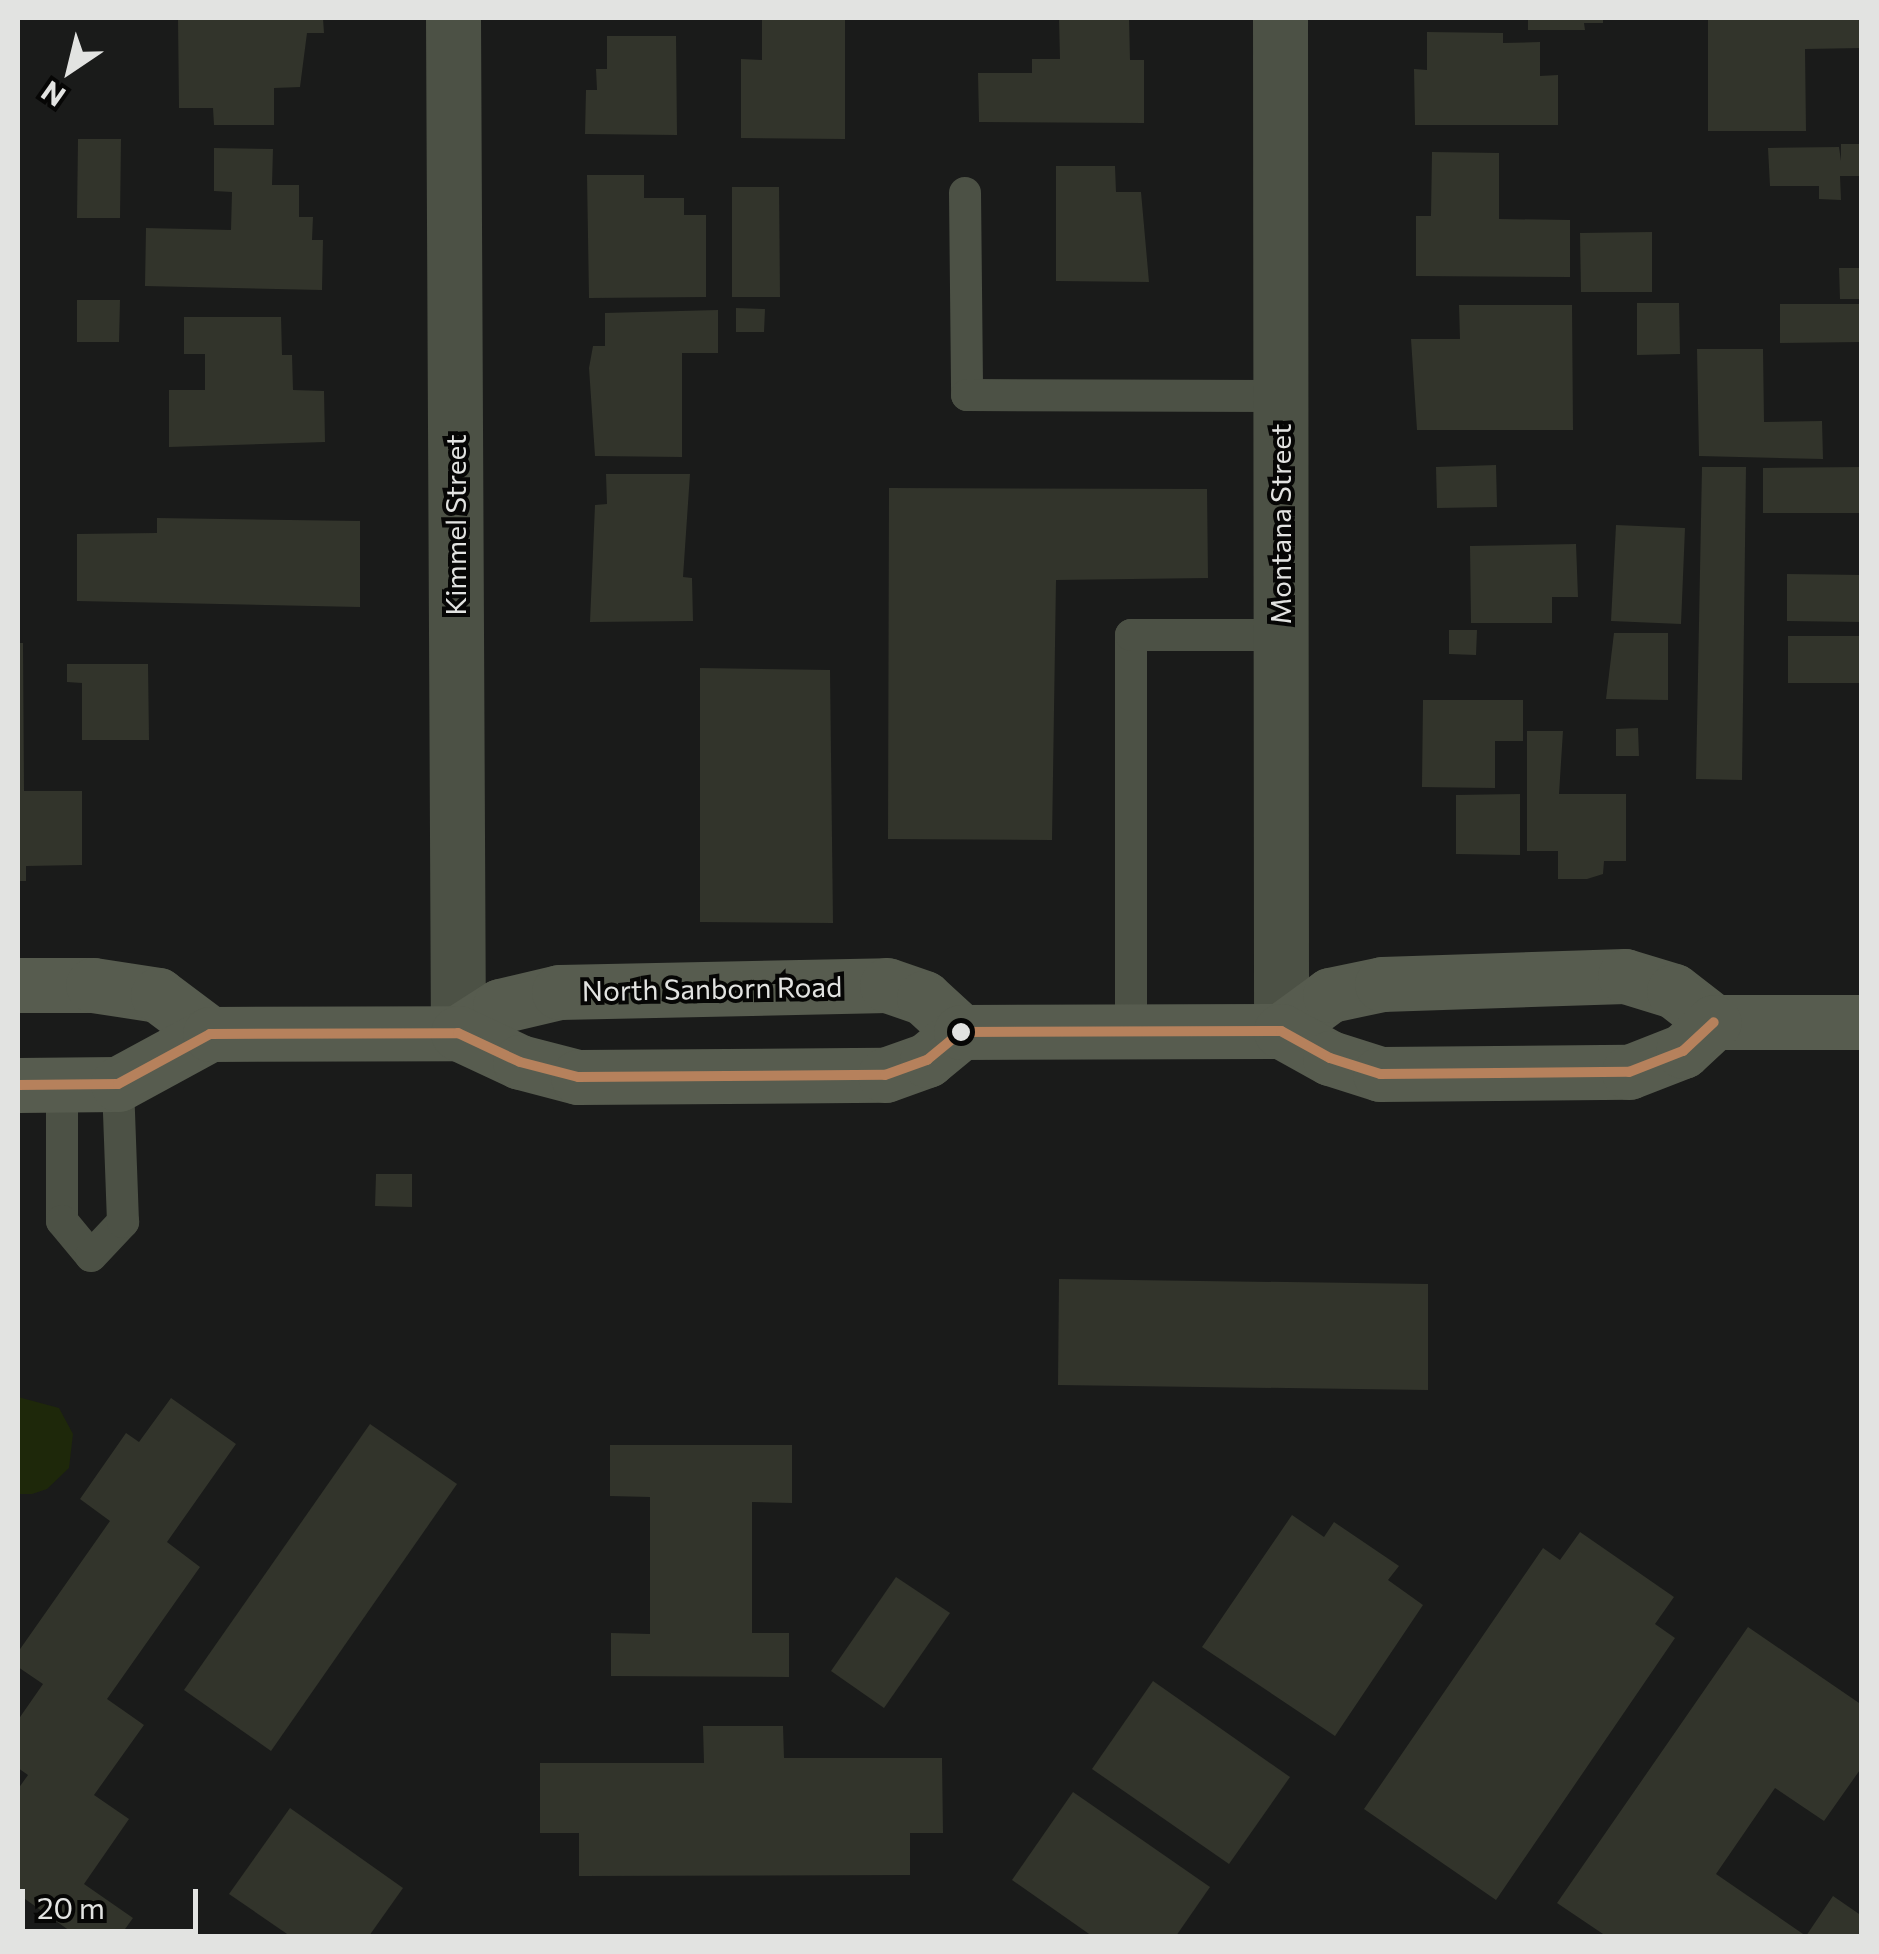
<!DOCTYPE html>
<html>
<head>
<meta charset="utf-8">
<style>
  body { margin:0 }
  #map { position:relative; width:1879px; height:1954px; overflow:hidden; background:#1a1b1a; font-family:Commissioner,sans-serif }
  div>[style] { position:absolute }
  .green>* { inset:0; background:#1e280a }
  .building>* { inset:0; background:#32342b }
  .lane>* { height:32px; margin:-16px; padding:0 16px; transform-origin:16px; border-radius:16px; background:#4c5145 }
  .street>* { height:55px; margin:-27.5px; padding:0 27.5px; transform-origin:27.5px; border-radius:27.5px; background:#4c5145 }
  .secondary>* { height:55px; margin:-27.5px; padding:0 27.5px; transform-origin:27.5px; border-radius:27.5px; background:#575c4f }
  .bus-1>* { height:10px; margin:-5px; padding:0 5px; transform-origin:5px; border-radius:5px; background:#b6815c }
  .dots>* { width:28px; height:28px; translate:-50% -50%; box-sizing:border-box; border:5px solid #060605; border-radius:50% }
  span { translate:-50% -50%; white-space:nowrap; text-align:center; line-height:1.15; -webkit-text-stroke:8px #060605; paint-order:stroke }
  .street-label { font-size:28px; color:#e2e3e1 }
  .frame { position:absolute; inset:0; border:20px solid #e2e3e1; pointer-events:none }
  .north { position:absolute; left:20px; top:20px; width:100px; height:100px; -webkit-text-stroke:8px #060605; paint-order:stroke; rotate:215deg; font-size:28px; font-weight:700; line-height:40px; text-align:center; color:#e2e3e1 }
  .north::after { content:''; display:block; margin:auto; width:35px; height:45px; background:#e2e3e1; clip-path:polygon(50% 0,100% 100%,50% 72%,0 100%) }
  .scale { position:absolute; left:20px; top:1889px; width:178px; height:45px; box-sizing:border-box; border:5px solid #e2e3e1; border-top:0; padding-left:12px; font-size:30px; line-height:35px; white-space:nowrap; color:#e2e3e1; -webkit-text-stroke:8px #060605; paint-order:stroke }
</style>
</head>
<body>
<div id="map">
  <div class="green">
    <i style="clip-path:polygon(18px 1397px,59px 1408px,73px 1434px,69px 1468px,47px 1489px,32px 1494px,18px 1494px)"></i>
  </div>
  <div class="building">
    <i style="clip-path:polygon(178px 18px,323px 18px,324px 33px,307px 33px,300px 87px,274px 88px,274px 125px,214px 125px,213px 108px,179px 108px)"></i>
    <i style="clip-path:polygon(762px 18px,845px 18px,845px 139px,741px 138px,741px 59px,762px 60px)"></i>
    <i style="clip-path:polygon(1059px 18px,1129px 18px,1130px 60px,1144px 60px,1144px 123px,979px 122px,978px 73px,1032px 73px,1032px 59px,1060px 59px)"></i>
    <i style="clip-path:polygon(1528px 18px,1603px 18px,1603px 23px,1584px 23px,1585px 30px,1528px 30px)"></i>
    <i style="clip-path:polygon(1708px 18px,1862px 18px,1862px 48px,1805px 49px,1806px 131px,1708px 131px)"></i>
    <i style="clip-path:polygon(1427px 32px,1503px 33px,1503px 43px,1540px 42px,1540px 76px,1558px 75px,1558px 125px,1415px 125px,1414px 69px,1427px 70px)"></i>
    <i style="clip-path:polygon(607px 36px,676px 36px,677px 135px,585px 134px,586px 90px,597px 90px,596px 69px,607px 69px)"></i>
    <i style="clip-path:polygon(78px 139px,121px 139px,120px 218px,77px 218px)"></i>
    <i style="clip-path:polygon(1841px 144px,1862px 144px,1862px 176px,1840px 176px,1841px 200px,1819px 199px,1819px 186px,1770px 186px,1768px 148px,1839px 147px,1841px 161px)"></i>
    <i style="clip-path:polygon(214px 148px,273px 149px,272px 185px,299px 185px,299px 217px,313px 217px,312px 240px,323px 240px,322px 290px,145px 286px,146px 228px,231px 230px,232px 192px,214px 191px)"></i>
    <i style="clip-path:polygon(1432px 152px,1499px 153px,1499px 219px,1570px 220px,1570px 277px,1416px 276px,1416px 216px,1431px 216px)"></i>
    <i style="clip-path:polygon(1056px 166px,1115px 166px,1116px 192px,1141px 192px,1149px 282px,1056px 281px)"></i>
    <i style="clip-path:polygon(587px 175px,644px 175px,644px 198px,684px 198px,684px 215px,706px 215px,706px 297px,589px 298px)"></i>
    <i style="clip-path:polygon(732px 187px,779px 187px,780px 297px,732px 297px)"></i>
    <i style="clip-path:polygon(1652px 232px,1652px 292px,1581px 292px,1580px 233px)"></i>
    <i style="clip-path:polygon(1839px 268px,1862px 268px,1862px 299px,1840px 299px)"></i>
    <i style="clip-path:polygon(77px 300px,120px 300px,119px 342px,77px 342px)"></i>
    <i style="clip-path:polygon(1637px 303px,1679px 303px,1680px 354px,1637px 355px)"></i>
    <i style="clip-path:polygon(1780px 304px,1862px 304px,1862px 342px,1780px 343px)"></i>
    <i style="clip-path:polygon(1459px 305px,1572px 305px,1573px 430px,1417px 430px,1411px 339px,1460px 339px)"></i>
    <i style="clip-path:polygon(736px 308px,765px 309px,764px 332px,736px 332px)"></i>
    <i style="clip-path:polygon(718px 310px,718px 353px,682px 353px,682px 457px,595px 456px,589px 368px,593px 346px,605px 346px,605px 313px)"></i>
    <i style="clip-path:polygon(184px 317px,281px 317px,282px 355px,292px 355px,293px 390px,324px 391px,325px 442px,169px 447px,169px 390px,205px 390px,205px 354px,184px 354px)"></i>
    <i style="clip-path:polygon(1697px 349px,1763px 349px,1764px 422px,1822px 421px,1823px 459px,1699px 456px)"></i>
    <i style="clip-path:polygon(1496px 465px,1497px 507px,1437px 508px,1436px 467px)"></i>
    <i style="clip-path:polygon(1702px 467px,1746px 467px,1742px 780px,1696px 779px)"></i>
    <i style="clip-path:polygon(1862px 467px,1862px 513px,1763px 513px,1763px 468px)"></i>
    <i style="clip-path:polygon(606px 474px,690px 474px,683px 577px,692px 578px,693px 621px,590px 622px,595px 505px,607px 504px)"></i>
    <i style="clip-path:polygon(889px 488px,1207px 489px,1208px 578px,1056px 580px,1052px 840px,888px 839px)"></i>
    <i style="clip-path:polygon(157px 518px,360px 521px,360px 607px,77px 601px,77px 534px,157px 533px)"></i>
    <i style="clip-path:polygon(1616px 525px,1685px 528px,1681px 624px,1611px 621px)"></i>
    <i style="clip-path:polygon(1576px 544px,1578px 597px,1552px 597px,1552px 623px,1471px 623px,1470px 546px)"></i>
    <i style="clip-path:polygon(1787px 574px,1862px 575px,1862px 622px,1787px 621px)"></i>
    <i style="clip-path:polygon(1449px 630px,1477px 630px,1476px 655px,1449px 654px)"></i>
    <i style="clip-path:polygon(1614px 633px,1668px 633px,1668px 700px,1606px 699px)"></i>
    <i style="clip-path:polygon(1788px 636px,1862px 636px,1862px 683px,1788px 683px)"></i>
    <i style="clip-path:polygon(18px 643px,23px 643px,24px 791px,82px 791px,82px 865px,26px 866px,26px 881px,18px 881px)"></i>
    <i style="clip-path:polygon(67px 664px,148px 664px,149px 740px,82px 740px,82px 683px,67px 682px)"></i>
    <i style="clip-path:polygon(700px 668px,830px 670px,833px 923px,700px 922px)"></i>
    <i style="clip-path:polygon(1423px 700px,1523px 700px,1523px 741px,1495px 741px,1495px 788px,1422px 787px)"></i>
    <i style="clip-path:polygon(1638px 728px,1639px 756px,1616px 756px,1616px 729px)"></i>
    <i style="clip-path:polygon(1527px 731px,1563px 731px,1559px 794px,1626px 794px,1626px 861px,1604px 861px,1603px 874px,1587px 879px,1558px 879px,1558px 851px,1527px 851px)"></i>
    <i style="clip-path:polygon(1520px 794px,1520px 855px,1456px 854px,1456px 795px)"></i>
    <i style="clip-path:polygon(376px 1174px,412px 1174px,412px 1207px,375px 1206px)"></i>
    <i style="clip-path:polygon(1059px 1279px,1428px 1284px,1428px 1390px,1058px 1385px)"></i>
    <i style="clip-path:polygon(171px 1398px,236px 1444px,167px 1542px,200px 1567px,107px 1699px,144px 1725px,94px 1795px,129px 1819px,84px 1884px,133px 1918px,120px 1936px,77px 1936px,18px 1894px,18px 1789px,28px 1775px,18px 1768px,18px 1720px,43px 1684px,18px 1667px,18px 1652px,110px 1521px,80px 1499px,126px 1433px,139px 1442px)"></i>
    <i style="clip-path:polygon(370px 1424px,457px 1484px,271px 1751px,184px 1690px)"></i>
    <i style="clip-path:polygon(610px 1445px,792px 1445px,792px 1503px,752px 1502px,752px 1633px,789px 1633px,789px 1677px,611px 1676px,611px 1633px,650px 1634px,650px 1497px,610px 1496px)"></i>
    <i style="clip-path:polygon(1292px 1515px,1324px 1537px,1334px 1522px,1399px 1566px,1388px 1580px,1423px 1605px,1335px 1736px,1202px 1647px)"></i>
    <i style="clip-path:polygon(1580px 1532px,1674px 1597px,1655px 1624px,1675px 1638px,1496px 1900px,1364px 1809px,1543px 1548px,1560px 1560px)"></i>
    <i style="clip-path:polygon(896px 1577px,950px 1613px,884px 1708px,831px 1671px)"></i>
    <i style="clip-path:polygon(1748px 1627px,1862px 1705px,1862px 1767px,1824px 1821px,1775px 1788px,1716px 1874px,1806px 1936px,1833px 1896px,1862px 1916px,1862px 1936px,1606px 1936px,1557px 1903px)"></i>
    <i style="clip-path:polygon(1153px 1681px,1290px 1777px,1229px 1864px,1092px 1769px)"></i>
    <i style="clip-path:polygon(703px 1726px,783px 1726px,784px 1758px,942px 1758px,943px 1833px,910px 1833px,910px 1875px,579px 1876px,579px 1833px,540px 1833px,540px 1763px,704px 1763px)"></i>
    <i style="clip-path:polygon(1073px 1792px,1210px 1887px,1176px 1936px,1092px 1936px,1012px 1880px)"></i>
    <i style="clip-path:polygon(290px 1808px,403px 1888px,369px 1936px,290px 1936px,229px 1894px)"></i>
  </div>
  <div class="lane">
    <i style="left:965px;top:193px;width:202px;rotate:89.4deg"></i>
    <i style="left:967px;top:395px;width:313px;rotate:0.2deg"></i>
    <i style="left:1131px;top:1032px;width:397px;rotate:-90deg"></i>
    <i style="left:1131px;top:635px;width:149px"></i>
    <i style="left:62px;top:1085px;width:136px;rotate:90deg"></i>
    <i style="left:62px;top:1221px;width:45px;rotate:50.4deg"></i>
    <i style="left:91px;top:1256px;width:47px;rotate:-46.7deg"></i>
    <i style="left:123px;top:1222px;width:138px;rotate:-92.1deg"></i>
  </div>
  <div class="street">
    <i style="left:453px;top:18px;width:1015px;rotate:89.72deg"></i>
    <i style="left:1280px;top:18px;width:1013px;rotate:89.94deg"></i>
  </div>
  <div class="secondary">
    <i style="left:18px;top:985px;width:75px"></i>
    <i style="left:93px;top:985px;width:66px;rotate:8.7deg"></i>
    <i style="left:158px;top:995px;width:65px;rotate:36.9deg"></i>
    <i style="left:1281px;top:1031px;width:61px;rotate:-36.3deg"></i>
    <i style="left:1330px;top:995px;width:53px;rotate:-11.9deg"></i>
    <i style="left:1382px;top:984px;width:243px;rotate:-1.9deg"></i>
    <i style="left:1625px;top:976px;width:51px;rotate:17deg"></i>
    <i style="left:1674px;top:991px;width:51px;rotate:37.8deg"></i>
    <i style="left:1714px;top:1022px;width:148px"></i>
    <i style="left:458px;top:1033px;width:50px;rotate:-32.7deg"></i>
    <i style="left:500px;top:1006px;width:61px;rotate:-13.3deg"></i>
    <i style="left:559px;top:992px;width:328px;rotate:-1.2deg"></i>
    <i style="left:887px;top:985px;width:39px;rotate:19deg"></i>
    <i style="left:924px;top:998px;width:50px;rotate:42.6deg"></i>
    <i style="left:18px;top:1085px;width:100px;rotate:-0.6deg"></i>
    <i style="left:118px;top:1084px;width:105px;rotate:-28.5deg"></i>
    <i style="left:210px;top:1034px;width:248px;rotate:-0.2deg"></i>
    <i style="left:458px;top:1033px;width:68px;rotate:25.1deg"></i>
    <i style="left:520px;top:1062px;width:60px;rotate:14.5deg"></i>
    <i style="left:578px;top:1077px;width:307px;rotate:-0.4deg"></i>
    <i style="left:885px;top:1075px;width:45px;rotate:-19.7deg"></i>
    <i style="left:927px;top:1060px;width:44px;rotate:-39.5deg"></i>
    <i style="left:961px;top:1032px;width:320px;rotate:-0.2deg"></i>
    <i style="left:1281px;top:1031px;width:56px;rotate:28.9deg"></i>
    <i style="left:1330px;top:1058px;width:52px;rotate:17.7deg"></i>
    <i style="left:1380px;top:1074px;width:249px;rotate:-0.5deg"></i>
    <i style="left:1629px;top:1072px;width:58px;rotate:-21.3deg"></i>
    <i style="left:1683px;top:1051px;width:42px;rotate:-43.1deg"></i>
  </div>
  <div class="bus-1">
    <i style="left:18px;top:1085px;width:100px;rotate:-0.6deg"></i>
    <i style="left:118px;top:1084px;width:105px;rotate:-28.5deg"></i>
    <i style="left:210px;top:1034px;width:248px;rotate:-0.2deg"></i>
    <i style="left:458px;top:1033px;width:68px;rotate:25.1deg"></i>
    <i style="left:520px;top:1062px;width:60px;rotate:14.5deg"></i>
    <i style="left:578px;top:1077px;width:307px;rotate:-0.4deg"></i>
    <i style="left:885px;top:1075px;width:45px;rotate:-19.7deg"></i>
    <i style="left:927px;top:1060px;width:44px;rotate:-39.5deg"></i>
    <i style="left:961px;top:1032px;width:320px;rotate:-0.2deg"></i>
    <i style="left:1281px;top:1031px;width:56px;rotate:28.9deg"></i>
    <i style="left:1330px;top:1058px;width:52px;rotate:17.7deg"></i>
    <i style="left:1380px;top:1074px;width:249px;rotate:-0.5deg"></i>
    <i style="left:1629px;top:1072px;width:58px;rotate:-21.3deg"></i>
    <i style="left:1683px;top:1051px;width:42px;rotate:-43.1deg"></i>
  </div>
  <div class="dots">
    <i style="left:961px;top:1032px;background:#e2e3e1"></i>
  </div>
  <div class="street-label">
    <span style="left:1280px;top:524px;rotate:-90deg">Montana Street</span>
    <span style="left:455px;top:525px;rotate:-90deg">Kimmel Street</span>
    <span style="left:712px;top:988px;rotate:-1deg">North Sanborn Road</span>
  </div>
  <div class="frame"></div>
  <div class="north">N</div>
  <div class="scale">20 m</div>
</div>
</body>
</html>
